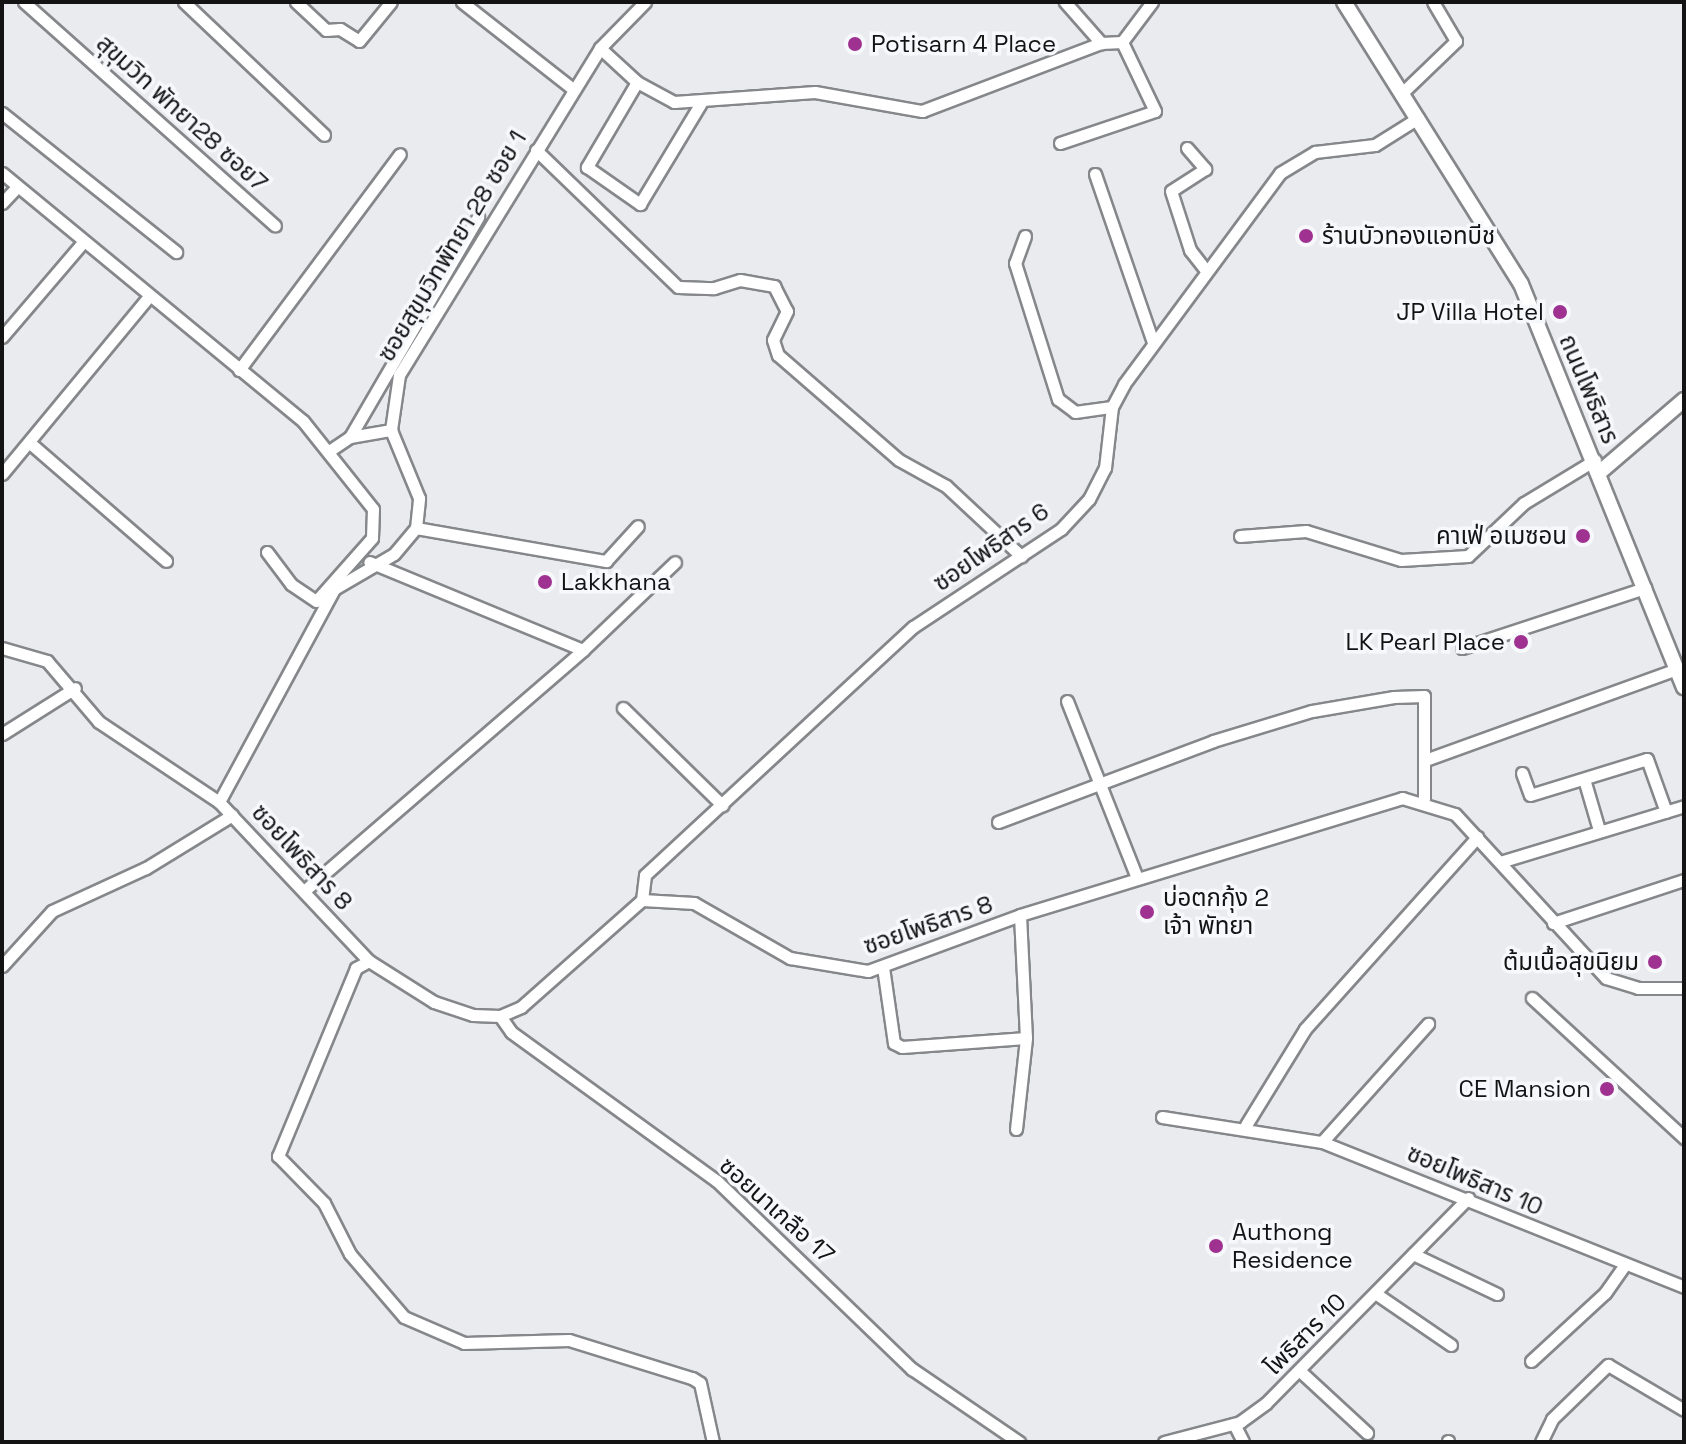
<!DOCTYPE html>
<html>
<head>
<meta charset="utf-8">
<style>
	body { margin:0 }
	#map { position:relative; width:1686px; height:1444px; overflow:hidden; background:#e9ebee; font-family:"Space Grotesk","Noto Sans Thai",sans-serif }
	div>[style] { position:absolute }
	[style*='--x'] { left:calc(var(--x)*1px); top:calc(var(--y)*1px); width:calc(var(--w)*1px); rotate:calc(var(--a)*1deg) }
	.roads { filter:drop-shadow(2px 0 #85878a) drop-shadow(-2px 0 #85878a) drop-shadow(0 2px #85878a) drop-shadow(0 -2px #85878a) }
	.minor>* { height:11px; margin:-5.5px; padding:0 5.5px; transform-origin:5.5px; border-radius:5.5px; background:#fff }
	.tertiary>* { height:14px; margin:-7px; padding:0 7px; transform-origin:7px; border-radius:7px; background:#fff }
	.dots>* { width:22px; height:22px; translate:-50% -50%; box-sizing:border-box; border:4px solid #f6f8fb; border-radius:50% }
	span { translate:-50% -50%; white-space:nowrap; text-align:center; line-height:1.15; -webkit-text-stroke:7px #f6f8fb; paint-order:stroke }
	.poi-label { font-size:24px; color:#131314 }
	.left { translate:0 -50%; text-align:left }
	.right { translate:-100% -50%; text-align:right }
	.street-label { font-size:24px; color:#131314 }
	.frame { position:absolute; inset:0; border:4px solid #131314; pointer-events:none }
</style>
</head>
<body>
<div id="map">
	<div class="roads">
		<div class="minor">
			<i style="--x:24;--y:2;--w:336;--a:41.7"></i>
			<i style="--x:184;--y:2;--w:193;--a:43.5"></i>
			<i style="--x:296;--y:2;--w:41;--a:43"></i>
			<i style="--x:326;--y:30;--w:14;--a:-4"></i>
			<i style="--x:340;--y:29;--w:22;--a:32"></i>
			<i style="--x:359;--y:41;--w:50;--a:-50.6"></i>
			<i style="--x:462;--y:2;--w:141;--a:38.1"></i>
			<i style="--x:1065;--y:2;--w:55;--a:48.7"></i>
			<i style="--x:600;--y:48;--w:50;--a:42.6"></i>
			<i style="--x:637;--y:82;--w:42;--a:28.4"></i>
			<i style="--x:674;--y:102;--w:141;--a:-4.1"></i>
			<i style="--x:815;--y:92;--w:109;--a:10.1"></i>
			<i style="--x:922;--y:111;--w:191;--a:-20.8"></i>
			<i style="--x:1101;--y:43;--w:21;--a:-3"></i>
			<i style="--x:1122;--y:42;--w:50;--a:-53.1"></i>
			<i style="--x:637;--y:82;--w:99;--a:120.5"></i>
			<i style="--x:587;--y:167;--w:65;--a:34.9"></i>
			<i style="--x:640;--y:204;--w:118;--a:-58.9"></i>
			<i style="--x:1402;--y:93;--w:75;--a:-43.9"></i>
			<i style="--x:1456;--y:41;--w:45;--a:-120.5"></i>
			<i style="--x:2;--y:113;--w:223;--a:38.6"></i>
			<i style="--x:1060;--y:143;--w:100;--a:-18.6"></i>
			<i style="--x:1155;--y:111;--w:76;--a:-115.6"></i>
			<i style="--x:1187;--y:148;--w:28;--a:49"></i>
			<i style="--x:1205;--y:169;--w:40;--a:147.1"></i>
			<i style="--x:1171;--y:191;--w:62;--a:72.1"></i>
			<i style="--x:1190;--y:250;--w:23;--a:52"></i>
			<i style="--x:536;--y:150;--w:197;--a:44"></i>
			<i style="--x:678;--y:287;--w:36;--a:2"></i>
			<i style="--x:714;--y:288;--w:27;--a:-17"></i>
			<i style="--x:740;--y:280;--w:35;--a:10"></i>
			<i style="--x:774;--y:286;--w:28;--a:63"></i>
			<i style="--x:787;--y:311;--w:32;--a:116"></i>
			<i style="--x:773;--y:340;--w:16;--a:72"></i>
			<i style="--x:778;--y:355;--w:160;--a:41"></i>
			<i style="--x:899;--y:460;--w:54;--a:29"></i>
			<i style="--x:946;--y:486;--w:103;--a:43"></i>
			<i style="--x:2;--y:173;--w:390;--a:39.5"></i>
			<i style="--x:303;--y:421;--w:112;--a:51.5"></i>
			<i style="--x:373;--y:509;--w:29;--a:92"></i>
			<i style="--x:372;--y:538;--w:84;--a:131.6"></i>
			<i style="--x:316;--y:601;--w:30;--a:-146"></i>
			<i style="--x:291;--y:584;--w:40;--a:-127"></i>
			<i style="--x:1095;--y:174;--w:178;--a:71"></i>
			<i style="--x:2;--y:203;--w:22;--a:-47"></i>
			<i style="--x:1025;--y:236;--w:29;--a:110"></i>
			<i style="--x:1015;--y:263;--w:143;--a:72.5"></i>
			<i style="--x:1058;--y:399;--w:21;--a:37"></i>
			<i style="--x:1075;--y:412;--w:37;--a:-8"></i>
			<i style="--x:2;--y:337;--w:125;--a:-49.5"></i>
			<i style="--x:239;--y:370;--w:269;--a:-53.3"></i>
			<i style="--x:350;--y:437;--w:255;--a:-59.8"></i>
			<i style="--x:30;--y:443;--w:180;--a:40.9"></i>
			<i style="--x:332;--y:449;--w:22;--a:-34"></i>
			<i style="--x:350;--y:437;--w:42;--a:-9.7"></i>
			<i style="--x:2;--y:474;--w:231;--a:-50.4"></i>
			<i style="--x:416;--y:528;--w:193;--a:9.9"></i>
			<i style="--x:606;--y:561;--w:47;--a:-47.6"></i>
			<i style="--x:1240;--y:536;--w:66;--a:-4.3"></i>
			<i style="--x:1306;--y:531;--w:99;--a:17"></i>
			<i style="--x:1401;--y:560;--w:67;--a:-3.4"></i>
			<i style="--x:1468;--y:556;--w:77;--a:-43.4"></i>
			<i style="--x:1524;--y:503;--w:83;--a:-31.2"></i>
			<i style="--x:2;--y:648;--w:47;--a:16.1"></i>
			<i style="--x:47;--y:661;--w:80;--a:49.6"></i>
			<i style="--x:99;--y:722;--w:144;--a:33.7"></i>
			<i style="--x:219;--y:802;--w:219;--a:46.7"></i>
			<i style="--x:369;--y:961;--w:77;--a:32.2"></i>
			<i style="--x:434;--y:1002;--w:41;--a:18.4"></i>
			<i style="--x:473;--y:1015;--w:27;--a:2"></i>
			<i style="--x:500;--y:1016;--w:23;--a:-23"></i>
			<i style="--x:521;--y:1007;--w:162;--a:-41.5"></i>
			<i style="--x:642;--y:900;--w:52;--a:3.3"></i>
			<i style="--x:694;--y:903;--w:111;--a:29.8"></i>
			<i style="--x:790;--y:958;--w:79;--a:9.5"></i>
			<i style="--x:868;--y:971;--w:162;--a:-20.2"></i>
			<i style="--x:1020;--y:915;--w:400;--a:-17"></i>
			<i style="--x:1402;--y:798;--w:55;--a:16.8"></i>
			<i style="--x:1455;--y:814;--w:223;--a:47.4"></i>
			<i style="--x:1606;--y:978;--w:34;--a:17"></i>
			<i style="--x:1638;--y:988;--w:46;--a:0"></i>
			<i style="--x:1462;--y:648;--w:193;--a:-18.2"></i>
			<i style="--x:583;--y:650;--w:127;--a:-43.7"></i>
			<i style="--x:1067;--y:701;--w:190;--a:68.4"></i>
			<i style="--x:623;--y:708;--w:139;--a:44.4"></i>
			<i style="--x:2;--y:734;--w:86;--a:-32.2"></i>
			<i style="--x:1428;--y:759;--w:265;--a:-19.9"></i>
			<i style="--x:1522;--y:773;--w:23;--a:70"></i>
			<i style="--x:1530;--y:795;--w:122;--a:-17.1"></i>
			<i style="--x:1647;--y:759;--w:56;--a:70.3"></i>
			<i style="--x:1584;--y:779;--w:53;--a:73.6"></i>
			<i style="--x:219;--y:802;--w:242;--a:-61.6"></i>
			<i style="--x:334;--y:589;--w:69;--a:-30.3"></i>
			<i style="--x:394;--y:554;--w:34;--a:-50"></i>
			<i style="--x:416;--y:528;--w:30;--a:-84"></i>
			<i style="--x:419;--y:498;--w:74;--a:-112.4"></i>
			<i style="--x:391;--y:430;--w:56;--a:-81.7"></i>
			<i style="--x:399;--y:375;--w:384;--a:-58.4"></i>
			<i style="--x:600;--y:48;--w:64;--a:-45.6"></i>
			<i style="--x:998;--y:822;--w:230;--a:-20.6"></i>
			<i style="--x:1213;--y:741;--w:103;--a:-16.9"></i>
			<i style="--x:1312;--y:711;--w:83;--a:-9.7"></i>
			<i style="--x:1394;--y:697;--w:30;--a:-2"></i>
			<i style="--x:1424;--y:696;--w:103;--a:90"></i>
			<i style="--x:1500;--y:862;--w:192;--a:-16.9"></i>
			<i style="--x:304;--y:891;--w:369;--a:-40.8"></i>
			<i style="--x:583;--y:650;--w:231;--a:-157.6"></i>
			<i style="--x:642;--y:900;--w:25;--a:-83"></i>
			<i style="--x:645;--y:875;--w:365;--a:-42.8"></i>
			<i style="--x:913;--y:627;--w:178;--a:-33.5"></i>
			<i style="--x:1061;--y:529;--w:41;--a:-47"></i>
			<i style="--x:1089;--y:499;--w:35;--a:-63"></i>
			<i style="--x:1105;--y:468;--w:61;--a:-83.5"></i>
			<i style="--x:1112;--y:407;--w:26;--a:-62"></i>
			<i style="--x:1124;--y:384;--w:262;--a:-53.5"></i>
			<i style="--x:1280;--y:173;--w:41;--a:-31"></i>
			<i style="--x:1315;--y:152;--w:60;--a:-6.7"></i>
			<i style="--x:1375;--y:145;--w:51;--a:-32.1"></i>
			<i style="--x:1553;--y:923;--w:138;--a:-18.2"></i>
			<i style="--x:369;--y:961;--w:15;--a:152"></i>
			<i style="--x:356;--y:968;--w:204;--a:112.5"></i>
			<i style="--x:278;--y:1156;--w:66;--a:45.6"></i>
			<i style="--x:324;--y:1203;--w:57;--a:63"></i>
			<i style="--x:350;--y:1254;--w:83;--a:49.4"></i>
			<i style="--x:404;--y:1317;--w:65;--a:23.4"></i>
			<i style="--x:464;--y:1343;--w:105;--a:-1.6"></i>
			<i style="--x:569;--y:1340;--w:129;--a:17.2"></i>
			<i style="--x:692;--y:1378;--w:9;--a:32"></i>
			<i style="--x:700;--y:1383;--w:60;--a:77.6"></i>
			<i style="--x:2;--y:966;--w:74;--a:-47.7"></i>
			<i style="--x:52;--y:911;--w:103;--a:-24.6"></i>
			<i style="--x:146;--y:868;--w:101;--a:-31.6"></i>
			<i style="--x:883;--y:967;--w:77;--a:81.8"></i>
			<i style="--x:894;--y:1043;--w:9;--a:27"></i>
			<i style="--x:902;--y:1047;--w:124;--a:-4.2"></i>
			<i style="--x:1532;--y:998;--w:207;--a:42.6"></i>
			<i style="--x:500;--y:1016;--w:19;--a:55"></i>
			<i style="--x:511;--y:1032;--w:254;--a:35.9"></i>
			<i style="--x:717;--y:1181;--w:271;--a:44"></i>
			<i style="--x:912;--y:1369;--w:130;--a:34.3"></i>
			<i style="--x:1162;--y:1117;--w:162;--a:8.9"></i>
			<i style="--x:1322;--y:1142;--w:390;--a:21.8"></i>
			<i style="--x:1246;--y:1125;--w:113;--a:-58.4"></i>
			<i style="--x:1305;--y:1029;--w:258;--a:-48.1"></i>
			<i style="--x:1016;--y:1129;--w:92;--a:-83.7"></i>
			<i style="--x:1026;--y:1038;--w:123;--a:-92.8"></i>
			<i style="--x:1322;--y:1142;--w:159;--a:-48.1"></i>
			<i style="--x:1413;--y:1254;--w:93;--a:25.5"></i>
			<i style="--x:1375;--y:1293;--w:92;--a:34.4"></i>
			<i style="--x:1531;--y:1361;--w:100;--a:-42.6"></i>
			<i style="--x:1605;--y:1293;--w:35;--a:-55"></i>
			<i style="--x:1301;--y:1372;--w:90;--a:42.7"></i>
			<i style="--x:1234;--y:1424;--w:20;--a:63"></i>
			<i style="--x:1164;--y:1442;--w:79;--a:-14.7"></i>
			<i style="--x:1240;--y:1422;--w:32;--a:-36"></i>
			<i style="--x:1266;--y:1403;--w:288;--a:-45.4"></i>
			<i style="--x:1448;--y:1442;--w:1;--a:-90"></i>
			<i style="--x:1541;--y:1442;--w:25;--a:-64"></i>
			<i style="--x:1552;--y:1419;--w:78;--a:-44"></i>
			<i style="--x:1608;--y:1365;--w:88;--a:30.6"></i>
		</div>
		<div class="tertiary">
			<i style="--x:1344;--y:2;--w:333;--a:57.9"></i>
			<i style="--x:1521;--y:284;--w:435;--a:68"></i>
			<i style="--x:1600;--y:472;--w:111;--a:-40.6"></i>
		</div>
	</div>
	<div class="dots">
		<i style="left:855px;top:44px;background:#9f3190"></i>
		<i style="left:1306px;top:236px;background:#9f3190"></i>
		<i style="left:1560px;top:312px;background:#9f3190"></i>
		<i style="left:1583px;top:536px;background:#9f3190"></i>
		<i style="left:545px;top:582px;background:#9f3190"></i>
		<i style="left:1521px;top:642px;background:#9f3190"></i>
		<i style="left:1147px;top:912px;background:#9f3190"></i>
		<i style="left:1655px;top:962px;background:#9f3190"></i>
		<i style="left:1607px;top:1089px;background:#9f3190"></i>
		<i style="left:1216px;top:1246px;background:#9f3190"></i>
	</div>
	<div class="poi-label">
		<span class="left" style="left:871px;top:44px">Potisarn 4 Place</span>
		<span class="left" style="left:1322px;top:236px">ร้านบัวทองแอทบีช</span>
		<span class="right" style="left:1544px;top:312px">JP Villa Hotel</span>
		<span class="right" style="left:1567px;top:536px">คาเฟ่ อเมซอน</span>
		<span class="left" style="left:561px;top:582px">Lakkhana</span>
		<span class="right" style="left:1505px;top:642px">LK Pearl Place</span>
		<span class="left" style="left:1163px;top:912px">บ่อตกกุ้ง 2<br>เจ้า พัทยา</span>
		<span class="right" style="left:1639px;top:962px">ต้มเนื้อสุขนิยม</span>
		<span class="right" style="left:1591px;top:1089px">CE Mansion</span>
		<span class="left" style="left:1232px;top:1246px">Authong<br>Residence</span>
	</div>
	<div class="street-label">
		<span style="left:182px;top:113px;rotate:42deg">สุขุมวิท พัทยา28 ซอย7</span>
		<span style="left:452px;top:246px;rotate:-59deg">ซอยสุขุมวิทพัทยา 28 ซอย 1</span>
		<span style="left:1589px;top:389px;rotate:67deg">ถนนโพธิสาร</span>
		<span style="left:991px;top:547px;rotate:-35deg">ซอยโพธิสาร 6</span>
		<span style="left:302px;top:857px;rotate:47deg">ซอยโพธิสาร 8</span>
		<span style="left:928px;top:925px;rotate:-19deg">ซอยโพธิสาร 8</span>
		<span style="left:1475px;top:1180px;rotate:23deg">ซอยโพธิสาร 10</span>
		<span style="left:777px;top:1210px;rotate:42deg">ซอยนาเกลือ 17</span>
		<span style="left:1305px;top:1334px;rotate:-45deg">โพธิสาร 10</span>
	</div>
	<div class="frame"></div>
</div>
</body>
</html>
